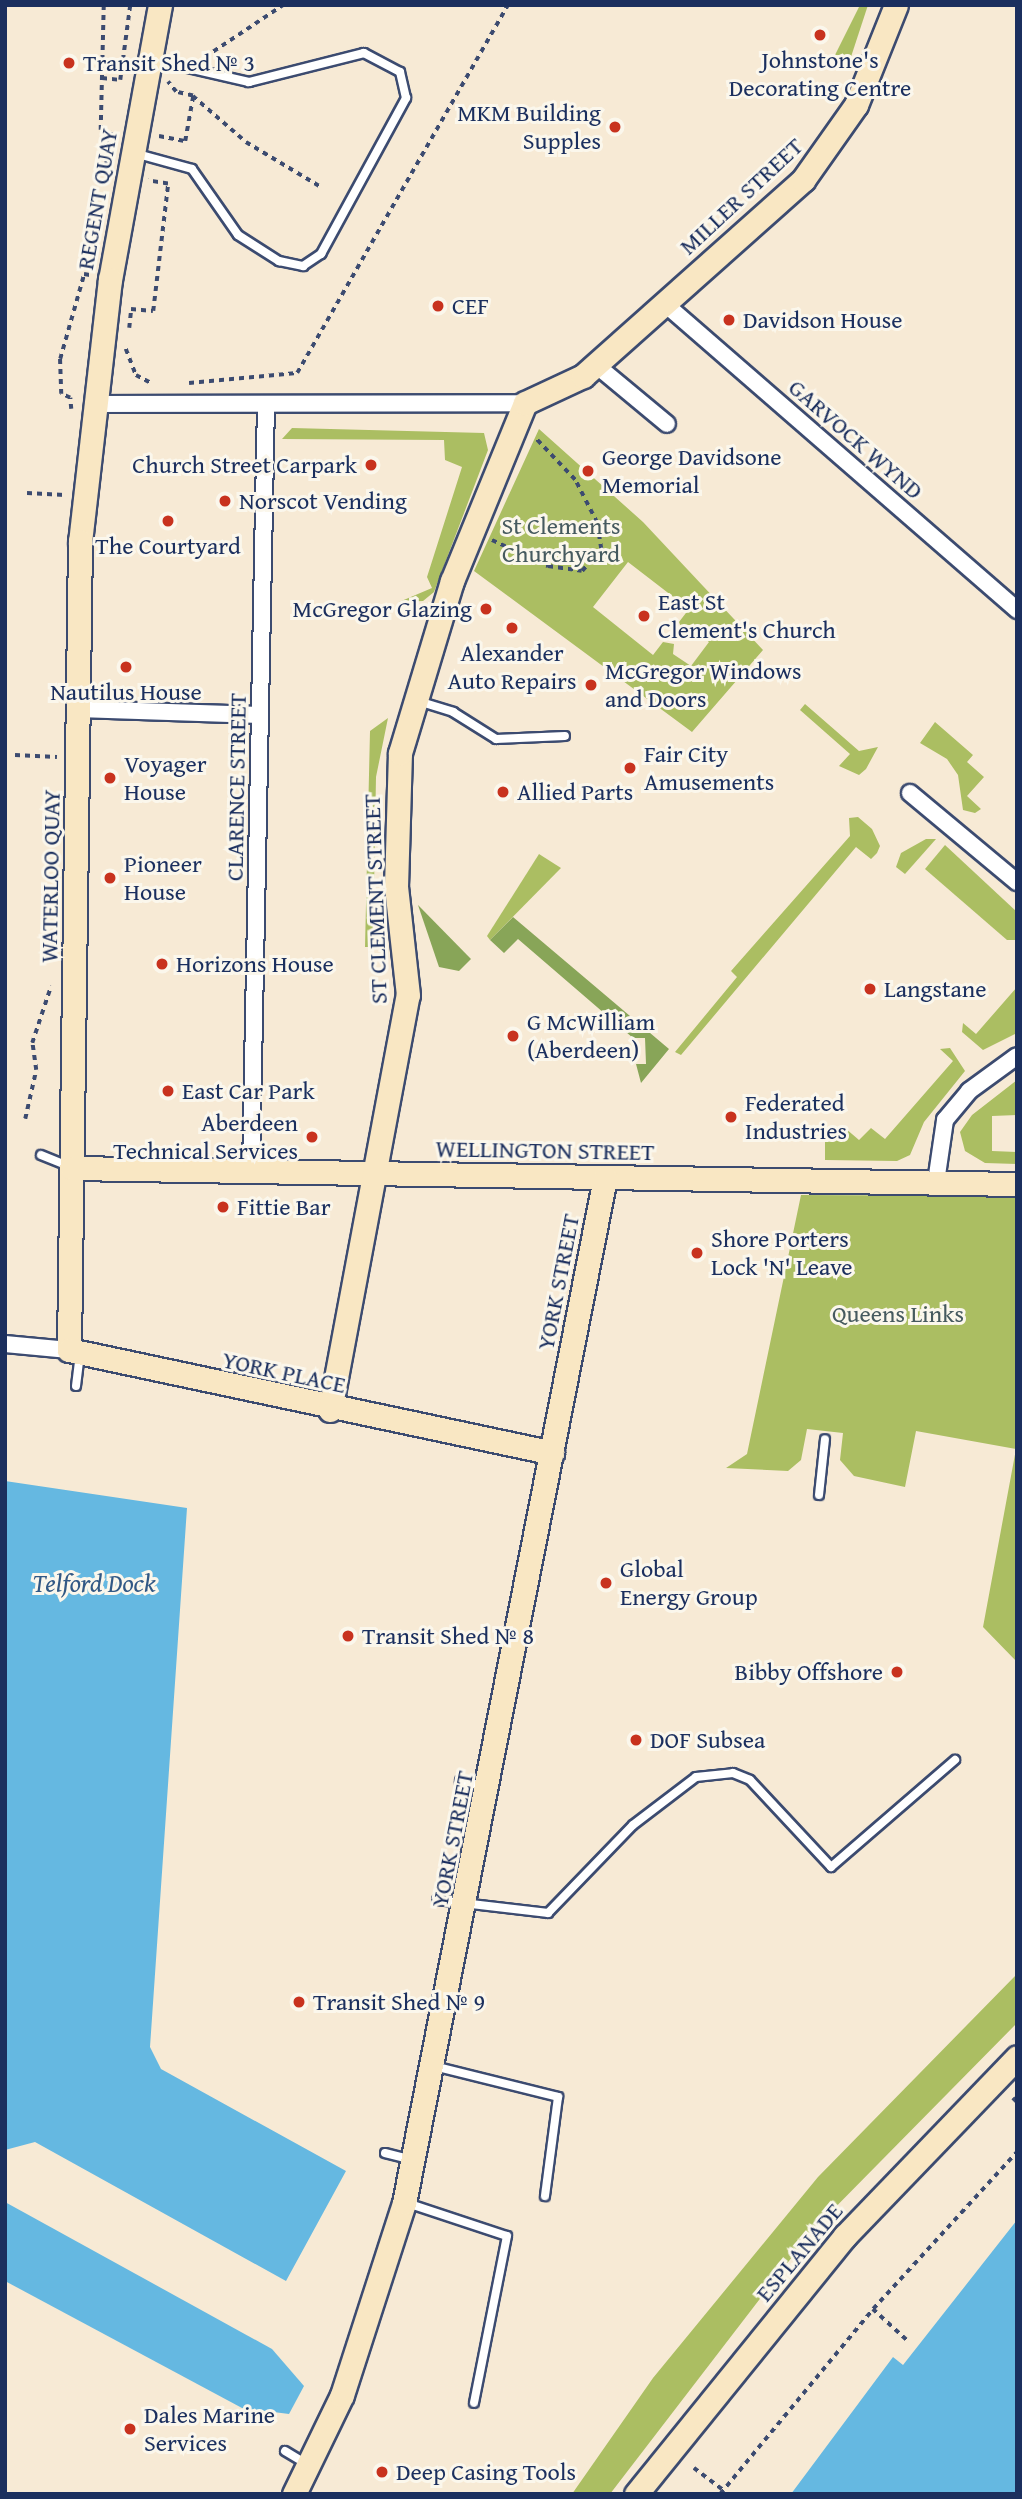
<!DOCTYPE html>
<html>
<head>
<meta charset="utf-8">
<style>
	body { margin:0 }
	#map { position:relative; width:1022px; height:2499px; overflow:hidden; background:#f7ead5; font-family:"Gentium Book Plus",serif }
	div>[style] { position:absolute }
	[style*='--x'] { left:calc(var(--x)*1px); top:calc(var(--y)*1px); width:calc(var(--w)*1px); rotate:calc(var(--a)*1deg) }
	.green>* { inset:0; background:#abbe62 }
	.forest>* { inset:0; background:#88a558 }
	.water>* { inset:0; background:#65b8e1 }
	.path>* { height:3.5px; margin-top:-1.75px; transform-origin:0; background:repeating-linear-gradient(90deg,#3c4b70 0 5px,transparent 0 10px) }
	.roads { filter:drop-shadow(2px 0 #3c4b70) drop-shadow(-2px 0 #3c4b70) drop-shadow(0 2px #3c4b70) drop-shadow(0 -2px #3c4b70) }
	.lane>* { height:8px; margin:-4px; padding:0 4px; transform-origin:4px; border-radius:4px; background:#fff }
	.street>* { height:16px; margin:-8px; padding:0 8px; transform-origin:8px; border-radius:8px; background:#fff }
	.secondary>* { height:23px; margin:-11.5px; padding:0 11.5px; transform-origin:11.5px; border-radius:11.5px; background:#f9e7c3 }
	.dots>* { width:19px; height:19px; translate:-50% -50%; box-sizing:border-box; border:4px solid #fbf7ec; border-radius:50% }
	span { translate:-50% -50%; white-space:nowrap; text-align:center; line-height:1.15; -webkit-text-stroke:6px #fbf7ec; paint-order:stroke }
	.poi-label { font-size:24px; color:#1b2f5e }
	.left { translate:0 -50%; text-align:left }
	.right { translate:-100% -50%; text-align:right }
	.street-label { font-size:24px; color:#1b2f5e }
	.park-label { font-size:24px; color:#465a5f }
	.water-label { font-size:26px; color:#315885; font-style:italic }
	.frame { position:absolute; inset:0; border:7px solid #1b2f5e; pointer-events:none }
</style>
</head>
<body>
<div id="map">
	<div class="green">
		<i style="clip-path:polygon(860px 5px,868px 5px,848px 66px,835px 55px)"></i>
		<i style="clip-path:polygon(292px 428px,484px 433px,488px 450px,434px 592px,423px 601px,399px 602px,432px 588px,427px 577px,462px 467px,445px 460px,444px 440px,282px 439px)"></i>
		<i style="clip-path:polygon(evenodd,539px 429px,643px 522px,763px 650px,692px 732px,474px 571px,539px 429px,628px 562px,689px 609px,679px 622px,683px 632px,692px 629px,709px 642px,691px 666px,673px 654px,674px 644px,663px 642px,653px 655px,593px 607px,628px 562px)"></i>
		<i style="clip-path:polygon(805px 704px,859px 751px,878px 747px,866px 769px,859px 775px,839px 766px,850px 754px,800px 710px)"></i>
		<i style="clip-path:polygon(388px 718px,376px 777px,373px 947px,365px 947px,370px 731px)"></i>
		<i style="clip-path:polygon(935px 722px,973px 755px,967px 762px,984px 777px,967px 796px,981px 809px,975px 813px,963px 810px,958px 775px,947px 759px,920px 743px)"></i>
		<i style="clip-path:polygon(858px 817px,872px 829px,880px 846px,877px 853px,871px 859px,856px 847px,681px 1055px,675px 1052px,737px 977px,731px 971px,850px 836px,849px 818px)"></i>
		<i style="clip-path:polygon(926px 839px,936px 839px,905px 874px,896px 867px,901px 853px)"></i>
		<i style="clip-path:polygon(945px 845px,1017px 912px,1017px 940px,1007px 940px,925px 869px)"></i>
		<i style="clip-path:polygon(539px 854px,561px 868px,490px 940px,487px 936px)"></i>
		<i style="clip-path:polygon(1017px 987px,1017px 1033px,983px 1050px,962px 1032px,963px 1023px,976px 1034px)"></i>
		<i style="clip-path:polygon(950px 1048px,965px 1071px,924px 1122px,910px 1155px,897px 1161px,825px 1160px,825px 1141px,845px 1128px,859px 1140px,871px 1128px,885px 1139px,953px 1061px,940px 1049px)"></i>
		<i style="clip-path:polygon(1017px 1080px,1017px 1115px,992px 1116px,992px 1151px,1017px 1152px,1017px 1164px,985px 1163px,965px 1151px,960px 1132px,972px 1115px)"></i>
		<i style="clip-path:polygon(801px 1195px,1017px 1196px,1017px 1662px,983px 1627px,1016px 1449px,916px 1431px,905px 1487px,854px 1476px,840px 1460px,843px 1433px,807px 1429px,801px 1460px,788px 1471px,726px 1468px,747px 1454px)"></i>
		<i style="clip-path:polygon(1017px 1974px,1017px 2023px,812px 2231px,610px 2494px,572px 2494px,653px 2378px,818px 2177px)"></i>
	</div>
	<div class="forest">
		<i style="clip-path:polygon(418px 905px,471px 959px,459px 971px,439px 967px)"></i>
		<i style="clip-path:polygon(513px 917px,669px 1049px,641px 1083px,636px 1064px,646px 1064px,645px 1038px,633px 1038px,518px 939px,504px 953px,490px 940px)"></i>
	</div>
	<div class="water">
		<i style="clip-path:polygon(5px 1481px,187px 1508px,150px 2047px,161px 2069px,346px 2171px,286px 2281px,35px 2142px,5px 2150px)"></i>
		<i style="clip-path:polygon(5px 2202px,272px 2349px,304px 2386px,289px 2414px,242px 2408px,5px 2281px)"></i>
		<i style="clip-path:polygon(1017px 2220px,1017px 2494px,791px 2494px,893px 2357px,903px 2365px)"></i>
	</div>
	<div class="path">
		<i style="--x:104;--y:5;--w:125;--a:91.4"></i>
		<i style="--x:101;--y:130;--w:10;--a:11"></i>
		<i style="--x:111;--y:132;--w:35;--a:98"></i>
		<i style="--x:205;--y:57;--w:94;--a:-33.7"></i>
		<i style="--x:102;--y:78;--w:18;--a:6"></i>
		<i style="--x:120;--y:80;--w:76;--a:-82.4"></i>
		<i style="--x:193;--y:96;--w:70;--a:41"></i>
		<i style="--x:246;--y:142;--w:87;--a:31"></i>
		<i style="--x:159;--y:136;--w:26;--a:11"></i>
		<i style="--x:185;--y:141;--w:46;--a:-79.9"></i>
		<i style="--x:193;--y:96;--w:17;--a:-167"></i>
		<i style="--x:176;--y:92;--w:13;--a:-129"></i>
		<i style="--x:129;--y:328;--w:19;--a:-84"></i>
		<i style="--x:131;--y:309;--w:22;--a:5"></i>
		<i style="--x:153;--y:311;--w:128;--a:-83.3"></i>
		<i style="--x:168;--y:184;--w:20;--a:-171"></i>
		<i style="--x:126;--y:349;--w:28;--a:69"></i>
		<i style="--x:136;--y:375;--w:19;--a:28"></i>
		<i style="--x:189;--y:383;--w:108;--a:-5.3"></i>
		<i style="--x:297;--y:373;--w:424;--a:-60.2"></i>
		<i style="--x:71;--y:409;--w:11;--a:-95"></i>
		<i style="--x:70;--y:398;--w:10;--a:-156"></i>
		<i style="--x:61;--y:394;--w:35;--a:-92"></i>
		<i style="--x:60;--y:359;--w:88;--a:-74.2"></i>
		<i style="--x:84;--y:274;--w:6;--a:9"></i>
		<i style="--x:27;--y:493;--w:38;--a:3"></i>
		<i style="--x:492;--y:540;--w:62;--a:24.9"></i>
		<i style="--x:548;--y:566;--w:34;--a:8"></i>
		<i style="--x:582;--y:571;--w:29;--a:-49"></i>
		<i style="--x:601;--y:549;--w:26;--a:-99"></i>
		<i style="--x:597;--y:523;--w:48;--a:-117.1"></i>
		<i style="--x:575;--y:480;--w:59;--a:-133.6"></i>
		<i style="--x:15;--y:755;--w:42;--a:2.7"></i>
		<i style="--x:25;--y:1119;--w:50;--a:-77.3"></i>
		<i style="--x:36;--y:1070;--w:27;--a:-98"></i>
		<i style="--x:32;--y:1043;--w:60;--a:-71.6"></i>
		<i style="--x:1013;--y:2098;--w:6;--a:45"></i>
		<i style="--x:873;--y:2309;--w:49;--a:42.5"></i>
		<i style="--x:694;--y:2468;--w:36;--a:37"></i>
		<i style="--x:720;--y:2494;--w:240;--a:-50.4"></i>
		<i style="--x:873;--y:2309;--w:213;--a:-47.5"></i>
	</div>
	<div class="roads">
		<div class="lane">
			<i style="--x:134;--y:153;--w:60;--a:15.4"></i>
			<i style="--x:192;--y:169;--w:80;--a:55.1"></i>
			<i style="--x:238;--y:235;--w:49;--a:32.4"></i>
			<i style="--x:279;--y:261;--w:25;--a:12"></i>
			<i style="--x:303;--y:266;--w:22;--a:-34"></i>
			<i style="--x:321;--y:254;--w:178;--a:-61.4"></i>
			<i style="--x:406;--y:98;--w:27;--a:-103"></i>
			<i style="--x:400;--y:72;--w:41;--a:-152.2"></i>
			<i style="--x:364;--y:53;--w:119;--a:165.8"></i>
			<i style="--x:249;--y:82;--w:98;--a:-167.1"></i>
			<i style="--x:418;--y:701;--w:37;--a:17"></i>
			<i style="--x:453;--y:712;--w:51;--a:32.1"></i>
			<i style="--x:496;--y:739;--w:69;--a:-2.5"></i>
			<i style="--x:41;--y:1155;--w:31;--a:22"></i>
			<i style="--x:76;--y:1386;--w:31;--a:-83"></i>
			<i style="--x:819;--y:1495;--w:56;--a:-83.9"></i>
			<i style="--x:460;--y:1781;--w:25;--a:12"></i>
			<i style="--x:437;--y:1900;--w:112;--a:6.7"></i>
			<i style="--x:548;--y:1913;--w:122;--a:-46"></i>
			<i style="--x:633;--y:1825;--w:79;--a:-37.3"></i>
			<i style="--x:696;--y:1777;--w:37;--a:-6"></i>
			<i style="--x:733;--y:1773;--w:18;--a:22"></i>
			<i style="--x:750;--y:1780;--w:119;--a:47"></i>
			<i style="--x:831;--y:1867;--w:164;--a:-40.8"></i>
			<i style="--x:434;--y:2066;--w:128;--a:14"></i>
			<i style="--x:558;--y:2097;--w:100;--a:97.5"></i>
			<i style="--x:385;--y:2153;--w:25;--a:14"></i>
			<i style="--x:407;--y:2203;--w:105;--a:18.3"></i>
			<i style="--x:507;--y:2236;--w:170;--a:101.2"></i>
			<i style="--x:285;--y:2451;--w:26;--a:31"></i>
		</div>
		<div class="street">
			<i style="--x:664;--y:303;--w:468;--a:41"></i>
			<i style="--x:596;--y:365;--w:92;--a:39.7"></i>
			<i style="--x:95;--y:404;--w:430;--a:-0.1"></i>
			<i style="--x:78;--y:709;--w:182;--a:1.9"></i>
			<i style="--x:910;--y:793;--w:139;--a:39.8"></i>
			<i style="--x:251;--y:1170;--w:765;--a:-88.88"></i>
			<i style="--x:936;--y:1182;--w:63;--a:-81.7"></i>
			<i style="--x:945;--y:1120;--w:38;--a:-50"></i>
			<i style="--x:969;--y:1091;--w:59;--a:-36.1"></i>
			<i style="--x:5;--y:1344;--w:64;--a:5.4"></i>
		</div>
		<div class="secondary">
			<i style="--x:160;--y:5;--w:279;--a:100.3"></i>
			<i style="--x:110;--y:279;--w:264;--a:96.5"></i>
			<i style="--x:80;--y:541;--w:809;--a:90.78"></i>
			<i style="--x:69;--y:1350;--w:494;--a:12"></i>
			<i style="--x:72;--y:1168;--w:945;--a:0.97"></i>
			<i style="--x:330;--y:1410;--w:422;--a:-79.4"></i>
			<i style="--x:408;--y:995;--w:109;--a:-96.3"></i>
			<i style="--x:396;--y:887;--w:134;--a:-88.3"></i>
			<i style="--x:400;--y:753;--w:180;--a:-73.2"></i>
			<i style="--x:452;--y:581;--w:192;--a:-67.7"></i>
			<i style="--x:525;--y:403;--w:64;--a:-25"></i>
			<i style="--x:583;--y:376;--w:295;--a:-41.7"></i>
			<i style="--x:803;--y:180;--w:92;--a:-54.8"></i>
			<i style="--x:856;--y:105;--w:108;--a:-68.2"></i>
			<i style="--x:294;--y:2494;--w:110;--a:-64.1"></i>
			<i style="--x:342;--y:2395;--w:202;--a:-72.1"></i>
			<i style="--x:404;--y:2203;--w:1045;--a:-78.91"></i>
			<i style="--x:636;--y:2494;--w:332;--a:-51"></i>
			<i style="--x:845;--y:2236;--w:248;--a:-46.1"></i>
		</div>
	</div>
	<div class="dots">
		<i style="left:820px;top:35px;background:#c8321e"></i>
		<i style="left:69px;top:63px;background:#c8321e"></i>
		<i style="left:615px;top:127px;background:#c8321e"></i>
		<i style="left:438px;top:306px;background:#c8321e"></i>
		<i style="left:729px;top:320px;background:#c8321e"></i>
		<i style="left:371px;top:465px;background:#c8321e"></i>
		<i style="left:588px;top:471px;background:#c8321e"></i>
		<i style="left:225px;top:501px;background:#c8321e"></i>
		<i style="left:168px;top:521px;background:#c8321e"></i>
		<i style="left:486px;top:609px;background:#c8321e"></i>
		<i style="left:644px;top:616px;background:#c8321e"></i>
		<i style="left:512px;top:628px;background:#c8321e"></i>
		<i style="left:126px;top:667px;background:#c8321e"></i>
		<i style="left:591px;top:685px;background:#c8321e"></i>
		<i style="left:630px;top:768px;background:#c8321e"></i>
		<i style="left:110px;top:778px;background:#c8321e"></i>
		<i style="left:503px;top:792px;background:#c8321e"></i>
		<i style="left:110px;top:878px;background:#c8321e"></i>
		<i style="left:162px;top:964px;background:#c8321e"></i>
		<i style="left:870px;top:989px;background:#c8321e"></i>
		<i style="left:513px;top:1036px;background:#c8321e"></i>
		<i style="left:168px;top:1091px;background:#c8321e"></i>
		<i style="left:731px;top:1117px;background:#c8321e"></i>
		<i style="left:312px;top:1137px;background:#c8321e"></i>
		<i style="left:223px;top:1207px;background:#c8321e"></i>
		<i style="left:697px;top:1253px;background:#c8321e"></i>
		<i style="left:606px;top:1583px;background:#c8321e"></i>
		<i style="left:348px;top:1636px;background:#c8321e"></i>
		<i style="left:897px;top:1672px;background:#c8321e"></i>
		<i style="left:636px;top:1740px;background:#c8321e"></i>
		<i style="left:299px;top:2002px;background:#c8321e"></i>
		<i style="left:130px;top:2429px;background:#c8321e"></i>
		<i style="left:382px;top:2472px;background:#c8321e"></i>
	</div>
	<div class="poi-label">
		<span style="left:820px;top:74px">Johnstone's<br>Decorating Centre</span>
		<span class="left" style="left:83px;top:63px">Transit Shed № 3</span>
		<span class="right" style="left:601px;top:127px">MKM Building<br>Supples</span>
		<span class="left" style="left:452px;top:306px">CEF</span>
		<span class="left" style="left:743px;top:320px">Davidson House</span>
		<span class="left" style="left:602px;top:471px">George Davidsone<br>Memorial</span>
		<span class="right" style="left:357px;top:465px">Church Street Carpark</span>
		<span class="left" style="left:239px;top:501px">Norscot Vending</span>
		<span style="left:168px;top:546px">The Courtyard</span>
		<span class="left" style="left:658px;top:616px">East St<br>Clement's Church</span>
		<span class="right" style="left:472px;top:609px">McGregor Glazing</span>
		<span style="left:512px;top:667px">Alexander<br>Auto Repairs</span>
		<span class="left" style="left:605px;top:685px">McGregor Windows<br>and Doors</span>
		<span style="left:126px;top:692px">Nautilus House</span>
		<span class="left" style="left:644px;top:768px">Fair City<br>Amusements</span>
		<span class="left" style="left:124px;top:778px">Voyager<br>House</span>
		<span class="left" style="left:517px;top:792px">Allied Parts</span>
		<span class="left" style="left:124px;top:878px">Pioneer<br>House</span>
		<span class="left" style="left:176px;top:964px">Horizons House</span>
		<span class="left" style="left:884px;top:989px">Langstane</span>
		<span class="left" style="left:527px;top:1036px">G McWilliam<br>(Aberdeen)</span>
		<span class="left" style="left:182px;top:1091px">East Car Park</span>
		<span class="left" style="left:745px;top:1117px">Federated<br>Industries</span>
		<span class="right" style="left:298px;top:1137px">Aberdeen<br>Technical Services</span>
		<span class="left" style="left:237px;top:1207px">Fittie Bar</span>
		<span class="left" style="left:711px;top:1253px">Shore Porters<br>Lock 'N' Leave</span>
		<span class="left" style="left:620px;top:1583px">Global<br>Energy Group</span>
		<span class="left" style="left:362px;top:1636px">Transit Shed № 8</span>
		<span class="right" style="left:883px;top:1672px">Bibby Offshore</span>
		<span class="left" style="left:650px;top:1740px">DOF Subsea</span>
		<span class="left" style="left:313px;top:2002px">Transit Shed № 9</span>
		<span class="left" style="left:144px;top:2429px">Dales Marine<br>Services</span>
		<span class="left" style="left:396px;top:2472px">Deep Casing Tools</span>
	</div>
	<div class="street-label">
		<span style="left:741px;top:196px;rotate:-43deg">MILLER STREET</span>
		<span style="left:97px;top:199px;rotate:-80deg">REGENT QUAY</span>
		<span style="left:856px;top:439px;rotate:41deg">GARVOCK WYND</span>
		<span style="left:236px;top:787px;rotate:-89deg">CLARENCE STREET</span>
		<span style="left:50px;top:876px;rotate:-89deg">WATERLOO QUAY</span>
		<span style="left:375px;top:899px;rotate:-92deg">ST CLEMENT STREET</span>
		<span style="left:545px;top:1150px;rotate:1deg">WELLINGTON STREET</span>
		<span style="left:558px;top:1282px;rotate:-79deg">YORK STREET</span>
		<span style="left:284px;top:1372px;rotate:12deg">YORK PLACE</span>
		<span style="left:452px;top:1839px;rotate:-79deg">YORK STREET</span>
		<span style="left:799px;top:2252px;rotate:-50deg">ESPLANADE</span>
	</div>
	<div class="park-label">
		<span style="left:561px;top:540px">St Clements<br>Churchyard</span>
		<span style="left:898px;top:1314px">Queens Links</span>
	</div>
	<div class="water-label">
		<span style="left:94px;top:1583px">Telford Dock</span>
	</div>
	<div class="frame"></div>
</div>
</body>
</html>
